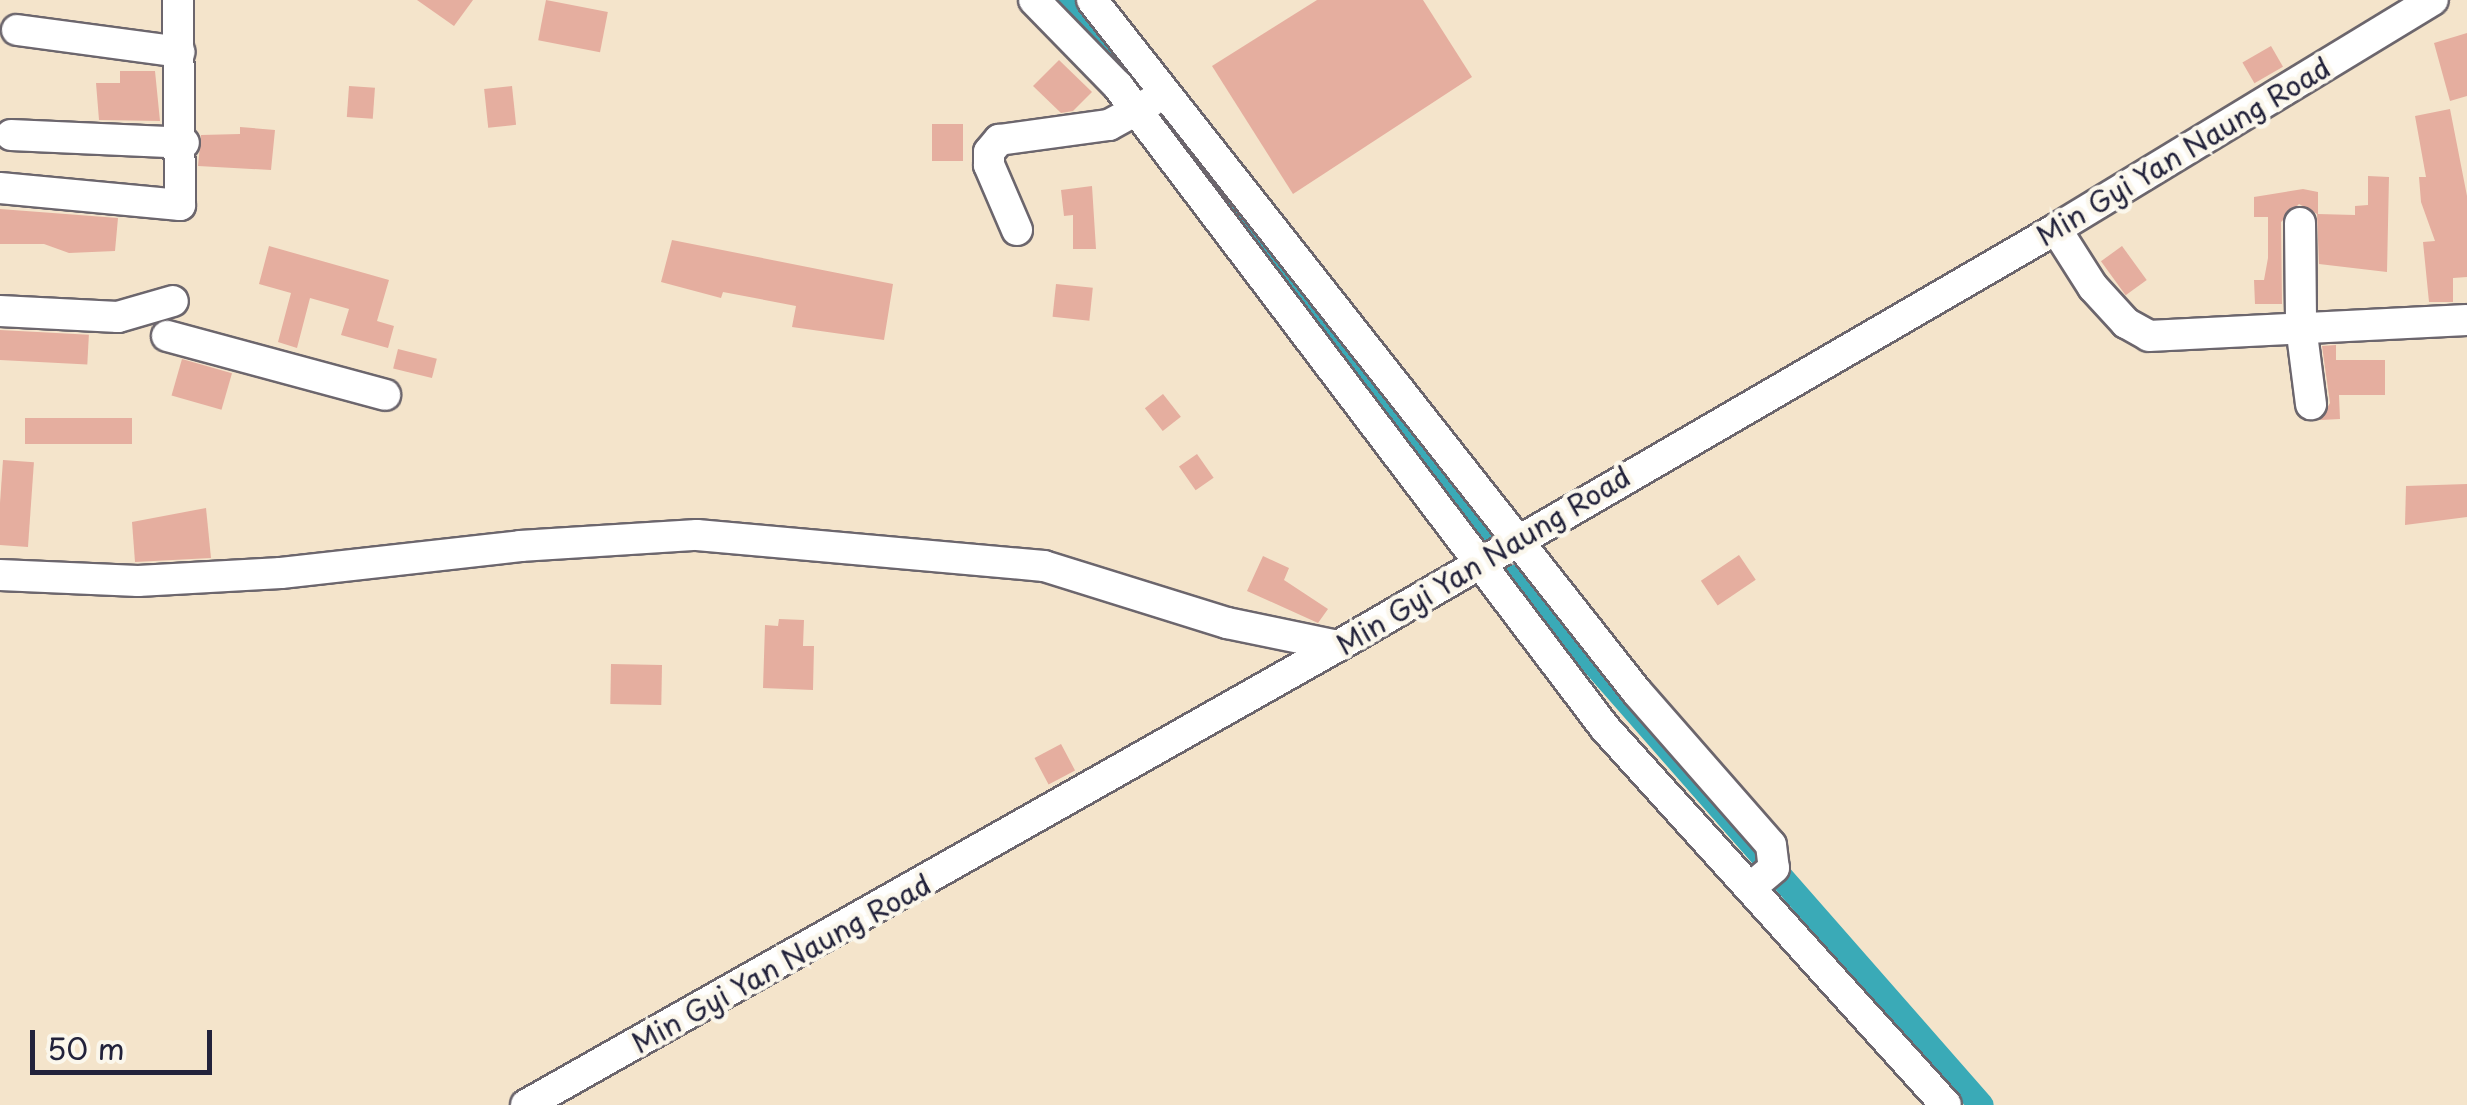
<!DOCTYPE html>
<html>
<head>
<meta charset="utf-8">
<style>
	body { margin:0 }
	#map { position:relative; width:2467px; height:1105px; overflow:hidden; background:#f4e4cb; font-family:"Playpen Sans",sans-serif }
	div>[style] { position:absolute }
	[style*='--x'] { left:calc(var(--x)*1px); top:calc(var(--y)*1px); width:calc(var(--w)*1px); rotate:calc(var(--a)*1deg) }
	.canal>* { height:25px; margin:-12.5px; padding:0 12.5px; transform-origin:12.5px; border-radius:12.5px; background:#3aaab7 }
	.building>* { inset:0; background:#e5ae9f; transform-origin:0 0 }
	.roads { filter:drop-shadow(2px 0 #6c666d) drop-shadow(-2px 0 #6c666d) drop-shadow(0 2px #6c666d) drop-shadow(0 -2px #6c666d) }
	.minor>* { height:30px; margin:-15px; padding:0 15px; transform-origin:15px; border-radius:15px; background:#fff }
	span { translate:-50% -50%; white-space:nowrap; text-align:center; line-height:1.15; -webkit-text-stroke:9px #fbf7ec; paint-order:stroke }
	.street-label { font-size:28px; color:#22223b }
	.scale { position:absolute; left:30px; top:1030px; width:182px; height:45px; box-sizing:border-box; border:5px solid #22223b; border-top:0; padding-left:12px; font-size:30px; line-height:35px; white-space:nowrap; color:#22223b; -webkit-text-stroke:8px #fbf7ec; paint-order:stroke }
</style>
</head>
<body>
<div id="map">
	<div class="canal">
		<i style="--x:1063;--y:0;--w:117;--a:47.1"></i>
		<i style="--x:1188;--y:146;--w:551;--a:52.53"></i>
		<i style="--x:1523;--y:583;--w:694;--a:48.74"></i>
	</div>
	<div class="building">
		<i style="clip-path:polygon(417px 0,473px 0,454px 26px)"></i>
		<i style="left:546px;top:0;width:63px;height:41px;rotate:11deg"></i>
		<i style="clip-path:polygon(1317px 0,1423px 0,1472px 77px,1293px 194px,1212px 66px)"></i>
		<i style="clip-path:polygon(2467px 33px,2467px 96px,2450px 101px,2434px 43px)"></i>
		<i style="left:2271px;top:46px;width:24px;height:33px;rotate:60deg"></i>
		<i style="clip-path:polygon(1059px 60px,1092px 92px,1073px 111px,1061px 113px,1033px 86px)"></i>
		<i style="clip-path:polygon(120px 71px,155px 71px,160px 121px,99px 120px,96px 83px,120px 83px)"></i>
		<i style="left:349px;top:86px;width:26px;height:31px;rotate:4deg"></i>
		<i style="left:512px;top:86px;width:39px;height:28px;rotate:84deg"></i>
		<i style="clip-path:polygon(2450px 109px,2467px 196px,2467px 277px,2453px 278px,2453px 302px,2429px 302px,2423px 242px,2435px 241px,2421px 202px,2419px 177px,2426px 177px,2415px 116px)"></i>
		<i style="left:932px;top:124px;width:31px;height:37px"></i>
		<i style="clip-path:polygon(240px 127px,275px 130px,271px 170px,198px 166px,201px 135px,240px 134px)"></i>
		<i style="clip-path:polygon(2368px 176px,2389px 177px,2387px 272px,2319px 264px,2317px 214px,2299px 204px,2281px 222px,2282px 304px,2255px 304px,2254px 280px,2264px 280px,2268px 258px,2268px 217px,2254px 217px,2254px 197px,2303px 189px,2318px 192px,2318px 214px,2355px 215px,2355px 206px,2368px 205px)"></i>
		<i style="clip-path:polygon(1092px 186px,1096px 249px,1073px 249px,1073px 215px,1064px 216px,1061px 190px)"></i>
		<i style="clip-path:polygon(0 209px,118px 218px,115px 251px,69px 253px,44px 244px,0 244px)"></i>
		<i style="clip-path:polygon(672px 240px,893px 284px,884px 340px,792px 327px,796px 306px,723px 292px,721px 298px,661px 282px)"></i>
		<i style="clip-path:polygon(269px 246px,389px 280px,377px 321px,394px 326px,388px 348px,341px 335px,349px 309px,310px 298px,297px 348px,278px 342px,291px 293px,259px 284px)"></i>
		<i style="left:2122px;top:246px;width:42px;height:26px;rotate:54deg"></i>
		<i style="left:1056px;top:284px;width:37px;height:33px;rotate:6deg"></i>
		<i style="left:0;top:330px;width:89px;height:30px;rotate:3deg"></i>
		<i style="clip-path:polygon(2336px 345px,2336px 360px,2385px 360px,2385px 395px,2339px 395px,2340px 419px,2320px 420px,2330px 403px,2322px 346px)"></i>
		<i style="left:398px;top:349px;width:40px;height:20px;rotate:14deg"></i>
		<i style="left:182px;top:359px;width:52px;height:38px;rotate:16deg"></i>
		<i style="left:1163px;top:394px;width:29px;height:23px;rotate:52deg"></i>
		<i style="left:25px;top:418px;width:107px;height:26px"></i>
		<i style="left:1197px;top:454px;width:29px;height:22px;rotate:55deg"></i>
		<i style="left:3px;top:460px;width:31px;height:85px;rotate:4deg"></i>
		<i style="clip-path:polygon(2467px 484px,2467px 517px,2405px 525px,2406px 486px)"></i>
		<i style="clip-path:polygon(206px 508px,211px 558px,135px 562px,132px 522px)"></i>
		<i style="left:1739px;top:555px;width:30px;height:46px;rotate:56deg"></i>
		<i style="clip-path:polygon(1263px 556px,1289px 568px,1284px 580px,1328px 609px,1318px 623px,1247px 591px)"></i>
		<i style="clip-path:polygon(779px 619px,804px 620px,803px 646px,814px 646px,813px 690px,763px 688px,765px 625px,778px 626px)"></i>
		<i style="left:611px;top:664px;width:51px;height:40px;rotate:1deg"></i>
		<i style="left:1061px;top:744px;width:30px;height:30px;rotate:62deg"></i>
	</div>
	<div class="roads">
		<div class="minor">
			<i style="--x:1034;--y:0;--w:120;--a:45.7"></i>
			<i style="--x:1118;--y:86;--w:806;--a:52.82"></i>
			<i style="--x:1605;--y:728;--w:508;--a:47.87"></i>
			<i style="--x:1092;--y:0;--w:881;--a:51.78"></i>
			<i style="--x:1637;--y:692;--w:203;--a:48.8"></i>
			<i style="--x:1771;--y:845;--w:23;--a:83"></i>
			<i style="--x:1774;--y:868;--w:26;--a:140"></i>
			<i style="--x:17;--y:30;--w:164;--a:7.7"></i>
			<i style="--x:11;--y:135;--w:173;--a:2.6"></i>
			<i style="--x:0;--y:188;--w:181;--a:5.4"></i>
			<i style="--x:180;--y:205;--w:205;--a:-90.6"></i>
			<i style="--x:2300;--y:223;--w:103;--a:89.4"></i>
			<i style="--x:2301;--y:326;--w:79;--a:82.7"></i>
			<i style="--x:2056;--y:229;--w:69;--a:57.5"></i>
			<i style="--x:2093;--y:287;--w:49;--a:47.5"></i>
			<i style="--x:2126;--y:323;--w:26;--a:29"></i>
			<i style="--x:2149;--y:336;--w:318;--a:-2.9"></i>
			<i style="--x:1017;--y:230;--w:71;--a:-113.3"></i>
			<i style="--x:989;--y:165;--w:13;--a:-90"></i>
			<i style="--x:989;--y:152;--w:16;--a:-50"></i>
			<i style="--x:999;--y:140;--w:111;--a:-7.8"></i>
			<i style="--x:1109;--y:125;--w:46;--a:-28.8"></i>
			<i style="--x:0;--y:311;--w:118;--a:2.9"></i>
			<i style="--x:118;--y:317;--w:57;--a:-16.2"></i>
			<i style="--x:167;--y:336;--w:226;--a:15.1"></i>
			<i style="--x:0;--y:575;--w:138;--a:2.5"></i>
			<i style="--x:138;--y:581;--w:143;--a:-3.2"></i>
			<i style="--x:281;--y:573;--w:241;--a:-6.4"></i>
			<i style="--x:520;--y:546;--w:177;--a:-3.6"></i>
			<i style="--x:697;--y:535;--w:348;--a:5.1"></i>
			<i style="--x:1044;--y:566;--w:192;--a:17.3"></i>
			<i style="--x:1227;--y:623;--w:113;--a:11.7"></i>
			<i style="--x:526;--y:1105;--w:933;--a:-29.48"></i>
			<i style="--x:1338;--y:646;--w:830;--a:-30.15"></i>
			<i style="--x:2056;--y:229;--w:441;--a:-31.3"></i>
		</div>
	</div>
	<div class="street-label">
		<span style="left:2183px;top:151px;rotate:-31deg">Min Gyi Yan Naung Road</span>
		<span style="left:1483px;top:560px;rotate:-31deg">Min Gyi Yan Naung Road</span>
		<span style="left:781px;top:963px;rotate:-29deg">Min Gyi Yan Naung Road</span>
	</div>
	<div class="scale">50 m</div>
</div>
</body>
</html>
